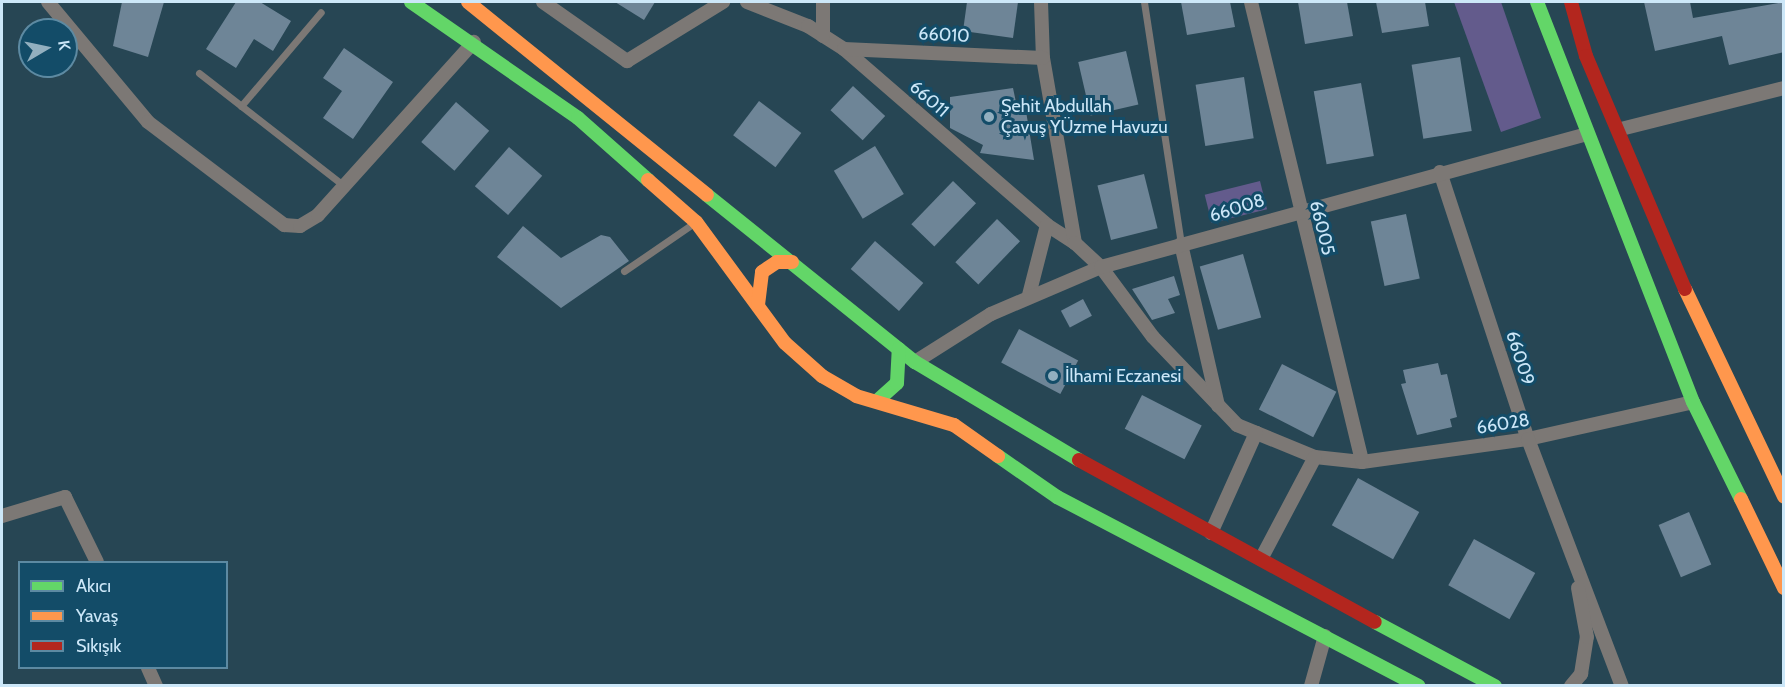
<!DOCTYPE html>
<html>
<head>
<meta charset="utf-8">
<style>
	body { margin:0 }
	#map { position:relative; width:1785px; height:687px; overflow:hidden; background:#274654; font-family:Cabin,sans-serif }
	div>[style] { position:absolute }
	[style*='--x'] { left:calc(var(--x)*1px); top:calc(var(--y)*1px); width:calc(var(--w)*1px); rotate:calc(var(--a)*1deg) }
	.green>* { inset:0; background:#635b8c; transform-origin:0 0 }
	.building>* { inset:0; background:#6e8597; transform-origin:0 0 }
	.lane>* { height:7px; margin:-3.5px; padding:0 3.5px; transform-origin:3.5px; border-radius:3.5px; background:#7c7875 }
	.street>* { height:14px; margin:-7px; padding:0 7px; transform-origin:7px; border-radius:7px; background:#7c7875 }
	.fast>* { height:14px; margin:-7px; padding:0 7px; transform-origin:7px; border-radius:7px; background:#63d668 }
	.slow>* { height:14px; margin:-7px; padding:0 7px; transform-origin:7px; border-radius:7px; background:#ff974d }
	.jam>* { height:14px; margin:-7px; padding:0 7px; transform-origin:7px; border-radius:7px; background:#b3261e }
	.dots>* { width:16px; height:16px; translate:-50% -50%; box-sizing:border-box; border:3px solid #134c68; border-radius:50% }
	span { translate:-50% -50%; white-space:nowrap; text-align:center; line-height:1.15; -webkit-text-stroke:6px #134c68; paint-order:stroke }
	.street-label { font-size:18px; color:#cce7f8 }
	.poi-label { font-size:18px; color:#cce7f8 }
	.left { translate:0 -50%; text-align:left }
	.frame { position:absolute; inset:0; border:3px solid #cce7f8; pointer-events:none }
	.legend { position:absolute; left:18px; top:561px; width:210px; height:108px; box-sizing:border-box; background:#134c68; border:2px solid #5d8aa2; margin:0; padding:8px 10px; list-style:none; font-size:18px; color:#cce7f8 }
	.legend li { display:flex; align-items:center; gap:12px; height:30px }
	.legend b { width:30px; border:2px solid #5d8aa2 }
	.north { position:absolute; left:18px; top:18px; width:60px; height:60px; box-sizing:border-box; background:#134c68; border:2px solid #5d8aa2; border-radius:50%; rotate:81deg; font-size:16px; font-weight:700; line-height:24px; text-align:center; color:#cce7f8 }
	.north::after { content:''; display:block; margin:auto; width:21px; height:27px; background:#92afbf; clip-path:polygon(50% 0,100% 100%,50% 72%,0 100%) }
</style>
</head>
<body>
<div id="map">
	<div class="green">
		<i style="clip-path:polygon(1454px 2px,1501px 2px,1541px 118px,1501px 132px)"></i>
		<i style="left:1260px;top:181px;width:29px;height:57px;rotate:76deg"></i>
	</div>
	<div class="building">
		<i style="clip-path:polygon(122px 2px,164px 2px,148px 57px,113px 46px)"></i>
		<i style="clip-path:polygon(236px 2px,260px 2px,291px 21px,273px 51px,254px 39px,236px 68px,206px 49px)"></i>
		<i style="clip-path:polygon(615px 2px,655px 2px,644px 20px)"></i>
		<i style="clip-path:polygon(967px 2px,1018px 2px,1013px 38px,963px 31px)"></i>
		<i style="clip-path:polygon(1181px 2px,1230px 2px,1235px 27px,1187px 35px)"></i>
		<i style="clip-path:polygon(1298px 2px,1347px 2px,1353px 36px,1305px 44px)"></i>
		<i style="clip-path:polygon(1376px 2px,1425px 2px,1429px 26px,1382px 33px)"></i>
		<i style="clip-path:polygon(1644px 2px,1690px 2px,1693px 18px,1784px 2px,1784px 52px,1729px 65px,1722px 36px,1655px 51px)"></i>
		<i style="clip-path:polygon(344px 48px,393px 82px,353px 139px,323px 118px,342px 91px,323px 78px)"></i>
		<i style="left:1126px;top:51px;width:55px;height:49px;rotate:77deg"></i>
		<i style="left:1460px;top:57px;width:75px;height:49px;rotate:81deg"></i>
		<i style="left:1244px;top:77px;width:62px;height:49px;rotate:81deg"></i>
		<i style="left:1361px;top:83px;width:74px;height:48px;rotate:80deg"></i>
		<i style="left:853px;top:86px;width:44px;height:33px;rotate:43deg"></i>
		<i style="clip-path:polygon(1013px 88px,1017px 107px,1025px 105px,1034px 160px,980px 153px,983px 145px,950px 128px,950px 97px)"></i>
		<i style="left:759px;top:101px;width:53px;height:43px;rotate:37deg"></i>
		<i style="left:456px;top:102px;width:44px;height:53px;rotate:41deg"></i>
		<i style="left:875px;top:146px;width:56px;height:48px;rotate:59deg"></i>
		<i style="left:509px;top:147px;width:44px;height:52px;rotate:41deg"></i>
		<i style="left:1144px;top:174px;width:56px;height:48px;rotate:76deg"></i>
		<i style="left:953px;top:181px;width:32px;height:60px;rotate:44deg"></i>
		<i style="left:1406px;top:214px;width:66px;height:36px;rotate:78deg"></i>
		<i style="left:997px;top:219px;width:32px;height:60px;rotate:44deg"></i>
		<i style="clip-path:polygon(523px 226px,561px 258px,601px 235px,610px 237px,629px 261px,561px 308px,497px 257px)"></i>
		<i style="left:875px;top:241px;width:64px;height:37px;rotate:41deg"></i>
		<i style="left:1243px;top:254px;width:66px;height:45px;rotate:74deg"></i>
		<i style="clip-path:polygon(1174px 276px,1180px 295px,1168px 299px,1175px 313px,1152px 320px,1132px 289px)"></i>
		<i style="left:1083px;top:299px;width:19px;height:25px;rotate:62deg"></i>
		<i style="left:1019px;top:329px;width:67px;height:38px;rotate:28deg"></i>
		<i style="clip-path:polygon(1438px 363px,1441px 375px,1447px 374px,1457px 417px,1450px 419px,1452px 427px,1417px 435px,1401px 384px,1406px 383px,1403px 370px)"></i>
		<i style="left:1282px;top:364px;width:61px;height:51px;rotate:27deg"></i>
		<i style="left:1142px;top:395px;width:67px;height:38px;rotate:27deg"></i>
		<i style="left:1358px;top:478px;width:70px;height:54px;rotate:29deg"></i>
		<i style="left:1689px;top:512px;width:57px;height:33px;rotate:67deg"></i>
		<i style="left:1474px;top:539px;width:70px;height:53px;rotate:29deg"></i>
	</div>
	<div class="lane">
		<i style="--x:1144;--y:2;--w:245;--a:81.3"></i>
		<i style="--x:199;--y:73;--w:182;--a:37.9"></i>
		<i style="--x:241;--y:106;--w:123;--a:-49.6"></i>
		<i style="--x:624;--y:271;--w:85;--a:-34.4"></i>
	</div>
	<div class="street">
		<i style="--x:48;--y:2;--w:156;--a:50.2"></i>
		<i style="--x:148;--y:122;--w:171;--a:37.1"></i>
		<i style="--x:284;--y:225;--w:16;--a:4"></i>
		<i style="--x:300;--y:226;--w:21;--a:-31"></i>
		<i style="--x:318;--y:215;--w:233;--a:-48"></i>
		<i style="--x:543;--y:2;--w:103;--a:35.1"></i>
		<i style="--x:627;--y:61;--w:113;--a:-31.6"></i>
		<i style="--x:747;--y:2;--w:66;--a:21.5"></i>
		<i style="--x:808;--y:26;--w:43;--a:32.6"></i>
		<i style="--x:844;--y:49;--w:269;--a:40.9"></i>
		<i style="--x:1047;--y:225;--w:33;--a:33"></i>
		<i style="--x:823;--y:2;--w:34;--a:90"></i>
		<i style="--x:1041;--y:2;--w:56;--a:88"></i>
		<i style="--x:1043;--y:58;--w:188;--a:80.2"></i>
		<i style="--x:1075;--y:243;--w:35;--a:43"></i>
		<i style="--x:1101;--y:267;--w:87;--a:53.4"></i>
		<i style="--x:1153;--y:337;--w:122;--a:46.3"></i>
		<i style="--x:1237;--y:425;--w:84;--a:22.3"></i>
		<i style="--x:1315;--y:457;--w:47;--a:6.1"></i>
		<i style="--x:1362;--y:462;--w:168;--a:-7.9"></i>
		<i style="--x:1528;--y:439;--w:169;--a:-12.6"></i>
		<i style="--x:1251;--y:2;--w:473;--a:76.4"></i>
		<i style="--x:844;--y:49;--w:199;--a:2.6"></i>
		<i style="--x:1621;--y:129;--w:168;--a:-14.1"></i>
		<i style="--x:1440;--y:172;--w:281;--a:71.8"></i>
		<i style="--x:1528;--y:439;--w:264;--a:69.2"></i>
		<i style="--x:1181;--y:244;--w:166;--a:77.1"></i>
		<i style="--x:1029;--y:295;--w:72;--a:-75.6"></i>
		<i style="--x:915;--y:362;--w:90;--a:-32.3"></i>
		<i style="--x:991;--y:314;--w:120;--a:-23.1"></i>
		<i style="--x:1101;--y:267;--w:504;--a:-15.3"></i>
		<i style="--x:2;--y:516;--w:66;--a:-16.8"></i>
		<i style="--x:65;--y:497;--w:72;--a:63.8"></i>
		<i style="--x:1211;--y:533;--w:110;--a:-65.8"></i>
		<i style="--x:1261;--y:559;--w:115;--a:-62.1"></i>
		<i style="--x:148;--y:668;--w:20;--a:66"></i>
		<i style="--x:1311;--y:686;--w:52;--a:-74.4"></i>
		<i style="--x:1571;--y:686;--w:16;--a:-50"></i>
		<i style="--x:1581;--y:674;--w:37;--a:-81"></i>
		<i style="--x:1587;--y:637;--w:50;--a:-100.4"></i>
	</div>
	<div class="fast">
		<i style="--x:411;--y:2;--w:203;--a:34.8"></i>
		<i style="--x:578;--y:118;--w:94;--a:41.5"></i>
		<i style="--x:1537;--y:2;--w:429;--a:68.7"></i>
		<i style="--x:1693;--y:402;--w:108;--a:63.7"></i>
		<i style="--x:707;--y:195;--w:267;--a:38.8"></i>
		<i style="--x:915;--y:362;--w:191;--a:30.9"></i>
		<i style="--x:877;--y:401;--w:27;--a:-42"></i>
		<i style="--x:897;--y:383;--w:34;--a:-87"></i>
		<i style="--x:998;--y:456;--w:72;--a:34.8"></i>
		<i style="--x:1057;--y:497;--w:408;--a:27.6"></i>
		<i style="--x:1375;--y:622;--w:136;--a:28.1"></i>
	</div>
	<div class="slow">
		<i style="--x:468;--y:2;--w:307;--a:38.9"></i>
		<i style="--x:648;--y:180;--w:64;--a:41.2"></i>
		<i style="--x:696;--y:222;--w:150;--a:53.7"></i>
		<i style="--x:785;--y:343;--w:50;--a:41.7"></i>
		<i style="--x:822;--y:376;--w:39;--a:30"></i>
		<i style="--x:856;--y:396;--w:102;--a:16.5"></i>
		<i style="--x:954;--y:425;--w:54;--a:35.2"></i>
		<i style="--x:1685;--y:289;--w:230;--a:64.5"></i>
		<i style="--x:758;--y:305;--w:33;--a:-83"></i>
		<i style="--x:762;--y:272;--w:18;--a:-34"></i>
		<i style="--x:777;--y:262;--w:15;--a:0"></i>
		<i style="--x:1741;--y:499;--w:99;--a:64.2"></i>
	</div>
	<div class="jam">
		<i style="--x:1571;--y:2;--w:56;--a:74.5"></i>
		<i style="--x:1586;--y:56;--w:253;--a:67"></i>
		<i style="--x:1079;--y:460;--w:337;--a:28.7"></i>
	</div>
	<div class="dots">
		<i style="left:989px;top:117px;background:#92afbf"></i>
		<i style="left:1053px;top:376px;background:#92afbf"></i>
	</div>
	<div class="street-label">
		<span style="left:944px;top:35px;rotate:3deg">66010</span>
		<span style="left:929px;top:99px;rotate:41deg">66011</span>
		<span style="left:1237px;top:208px;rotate:-17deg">66008</span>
		<span style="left:1322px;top:228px;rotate:76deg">66005</span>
		<span style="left:1520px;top:358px;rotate:72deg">66009</span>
		<span style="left:1503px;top:424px;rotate:-9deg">66028</span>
	</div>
	<div class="poi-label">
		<span class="left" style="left:1001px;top:117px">Şehit Abdullah<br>Çavuş YÜzme Havuzu</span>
		<span class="left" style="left:1065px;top:376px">İlhami Eczanesi</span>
	</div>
	<div class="frame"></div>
	<ul class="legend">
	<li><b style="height:8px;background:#63d668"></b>Akıcı</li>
	<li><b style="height:8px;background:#ff974d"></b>Yavaş</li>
	<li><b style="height:8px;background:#b3261e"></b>Sıkışık</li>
	</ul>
	<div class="north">K</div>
</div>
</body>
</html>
